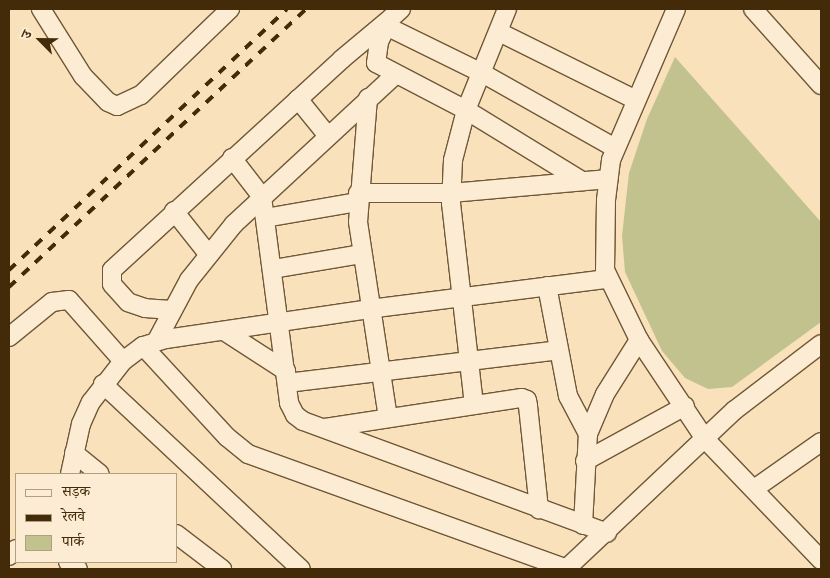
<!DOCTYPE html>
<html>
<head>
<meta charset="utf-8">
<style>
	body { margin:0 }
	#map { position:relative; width:830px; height:578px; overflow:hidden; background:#f9e1bc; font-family:"Gentium Book Plus","Noto Serif Devanagari",serif }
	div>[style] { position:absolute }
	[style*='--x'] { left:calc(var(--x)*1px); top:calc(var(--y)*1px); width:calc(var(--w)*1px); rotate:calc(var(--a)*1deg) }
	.green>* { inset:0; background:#c1c28e }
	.roads { filter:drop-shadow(1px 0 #705836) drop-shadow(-1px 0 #705836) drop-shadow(0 1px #705836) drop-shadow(0 -1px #705836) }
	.minor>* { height:18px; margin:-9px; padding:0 9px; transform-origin:9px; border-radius:9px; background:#fbecd3 }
	.rail>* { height:4px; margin-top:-2px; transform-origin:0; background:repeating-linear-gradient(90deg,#432b09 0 9px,transparent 0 18px) }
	span { translate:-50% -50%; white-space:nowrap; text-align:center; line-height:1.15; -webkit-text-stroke:4.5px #fbecd3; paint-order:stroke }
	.frame { position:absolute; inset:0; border:10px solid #432b09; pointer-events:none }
	.legend { position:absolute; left:15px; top:473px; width:162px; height:90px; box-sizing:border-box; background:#fbecd3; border:1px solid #b19f82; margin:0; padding:6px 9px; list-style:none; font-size:15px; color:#432b09 }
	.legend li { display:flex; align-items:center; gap:10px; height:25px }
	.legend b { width:25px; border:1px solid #b19f82 }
	.north { position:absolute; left:15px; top:15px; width:50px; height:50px; -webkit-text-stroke:4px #fbecd3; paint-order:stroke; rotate:293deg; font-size:14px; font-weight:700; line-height:20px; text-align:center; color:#432b09 }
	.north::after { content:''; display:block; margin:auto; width:18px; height:22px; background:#432b09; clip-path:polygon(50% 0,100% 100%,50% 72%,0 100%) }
</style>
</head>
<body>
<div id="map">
	<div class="green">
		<i style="clip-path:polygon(675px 57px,821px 222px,821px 322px,732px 387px,708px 389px,685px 378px,662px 351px,625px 272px,622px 236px,629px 173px,647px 119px)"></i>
	</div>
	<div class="roads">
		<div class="minor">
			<i style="--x:41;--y:9;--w:79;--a:57.9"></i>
			<i style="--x:83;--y:76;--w:36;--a:46"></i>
			<i style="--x:108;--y:102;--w:10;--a:24"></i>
			<i style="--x:117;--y:106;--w:26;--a:-25"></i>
			<i style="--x:141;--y:95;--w:124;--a:-44"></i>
			<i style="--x:401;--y:9;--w:13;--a:138"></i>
			<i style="--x:391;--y:18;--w:27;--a:117"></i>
			<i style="--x:379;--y:42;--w:21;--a:98"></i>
			<i style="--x:376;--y:63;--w:102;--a:27.6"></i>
			<i style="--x:466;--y:110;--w:136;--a:31.5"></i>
			<i style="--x:676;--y:9;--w:164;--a:113.3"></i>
			<i style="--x:611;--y:160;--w:40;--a:97.1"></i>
			<i style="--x:606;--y:200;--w:70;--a:90.8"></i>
			<i style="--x:605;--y:270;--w:78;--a:64.1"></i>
			<i style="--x:639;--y:340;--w:119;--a:56.3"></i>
			<i style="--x:705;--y:439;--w:168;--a:46.2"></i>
			<i style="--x:753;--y:9;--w:102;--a:48.2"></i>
			<i style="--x:386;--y:26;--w:107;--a:26.1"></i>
			<i style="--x:482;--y:73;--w:153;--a:29.4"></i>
			<i style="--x:499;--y:32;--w:151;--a:26.4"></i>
			<i style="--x:368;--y:98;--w:124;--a:94.6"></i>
			<i style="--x:358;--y:222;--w:198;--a:81.3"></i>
			<i style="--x:298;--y:99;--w:48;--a:51"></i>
			<i style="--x:232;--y:158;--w:49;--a:52.4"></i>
			<i style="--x:262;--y:197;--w:208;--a:82.5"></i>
			<i style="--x:289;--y:403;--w:13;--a:63"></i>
			<i style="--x:295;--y:415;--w:10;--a:37"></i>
			<i style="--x:303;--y:421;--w:324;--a:20.2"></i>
			<i style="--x:358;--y:193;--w:93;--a:0"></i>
			<i style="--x:451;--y:193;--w:158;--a:-5.1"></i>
			<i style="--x:174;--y:211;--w:56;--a:51.5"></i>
			<i style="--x:265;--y:218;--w:93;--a:-9.9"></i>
			<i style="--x:273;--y:269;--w:89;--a:-9.7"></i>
			<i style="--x:547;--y:286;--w:112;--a:79.2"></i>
			<i style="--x:568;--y:396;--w:43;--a:62.2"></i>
			<i style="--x:172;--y:310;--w:27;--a:-176"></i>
			<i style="--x:145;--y:308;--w:18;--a:-161"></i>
			<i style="--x:128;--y:302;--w:24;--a:-132"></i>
			<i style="--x:112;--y:284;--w:14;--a:-90"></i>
			<i style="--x:112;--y:270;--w:312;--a:-42.5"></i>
			<i style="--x:342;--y:59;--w:64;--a:-39.9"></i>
			<i style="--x:224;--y:331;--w:74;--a:32.8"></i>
			<i style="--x:9;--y:337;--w:55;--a:-39.1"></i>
			<i style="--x:52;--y:302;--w:17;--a:-7"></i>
			<i style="--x:69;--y:300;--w:81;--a:48.5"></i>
			<i style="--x:156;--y:342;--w:70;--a:-62"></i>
			<i style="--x:189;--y:280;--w:72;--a:-51.2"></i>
			<i style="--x:234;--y:224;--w:219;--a:-42.8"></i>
			<i style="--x:143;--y:346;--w:124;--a:47.3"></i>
			<i style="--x:227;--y:437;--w:27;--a:39"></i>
			<i style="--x:248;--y:454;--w:339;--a:19.8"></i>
			<i style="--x:287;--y:383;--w:273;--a:-6.9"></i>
			<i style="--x:103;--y:384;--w:271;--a:43.1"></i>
			<i style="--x:474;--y:405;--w:203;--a:-96.5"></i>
			<i style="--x:451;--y:203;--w:43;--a:-87.3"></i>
			<i style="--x:453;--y:160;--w:52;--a:-75.4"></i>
			<i style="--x:466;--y:110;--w:109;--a:-67.9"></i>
			<i style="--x:325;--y:428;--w:199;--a:-8.7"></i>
			<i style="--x:522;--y:398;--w:5;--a:22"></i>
			<i style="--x:527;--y:400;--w:6;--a:81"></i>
			<i style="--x:528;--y:406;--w:104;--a:83.9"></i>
			<i style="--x:74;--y:453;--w:33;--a:39"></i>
			<i style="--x:585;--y:461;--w:114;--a:-28.8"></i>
			<i style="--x:70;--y:474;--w:51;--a:-77.6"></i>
			<i style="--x:81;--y:424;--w:24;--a:-66"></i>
			<i style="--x:91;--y:402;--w:52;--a:-52"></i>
			<i style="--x:123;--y:361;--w:25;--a:-37"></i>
			<i style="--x:143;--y:346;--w:24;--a:-17"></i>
			<i style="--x:166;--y:339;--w:205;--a:-8.4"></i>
			<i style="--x:369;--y:309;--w:241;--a:-7.2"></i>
			<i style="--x:754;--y:489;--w:82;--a:-35"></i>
			<i style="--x:583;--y:525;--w:91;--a:-86.9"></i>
			<i style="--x:588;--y:434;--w:43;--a:-67"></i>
			<i style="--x:605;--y:394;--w:64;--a:-57.8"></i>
			<i style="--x:176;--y:534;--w:58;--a:37.3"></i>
			<i style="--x:9;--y:556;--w:10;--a:-45"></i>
			<i style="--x:68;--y:562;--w:12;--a:35"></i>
			<i style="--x:566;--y:569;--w:232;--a:-43.3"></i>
			<i style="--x:735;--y:410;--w:108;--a:-37.5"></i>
		</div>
	</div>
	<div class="rail">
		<i style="--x:9;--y:270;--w:381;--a:-43.2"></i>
		<i style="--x:9;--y:287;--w:407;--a:-43.1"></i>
	</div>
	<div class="frame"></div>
	<ul class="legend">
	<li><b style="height:6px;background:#fbecd3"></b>सड़क</li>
	<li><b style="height:6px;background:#432b09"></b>रेलवे</li>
	<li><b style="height:14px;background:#c1c28e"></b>पार्क</li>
	</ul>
	<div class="north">उ</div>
</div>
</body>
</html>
